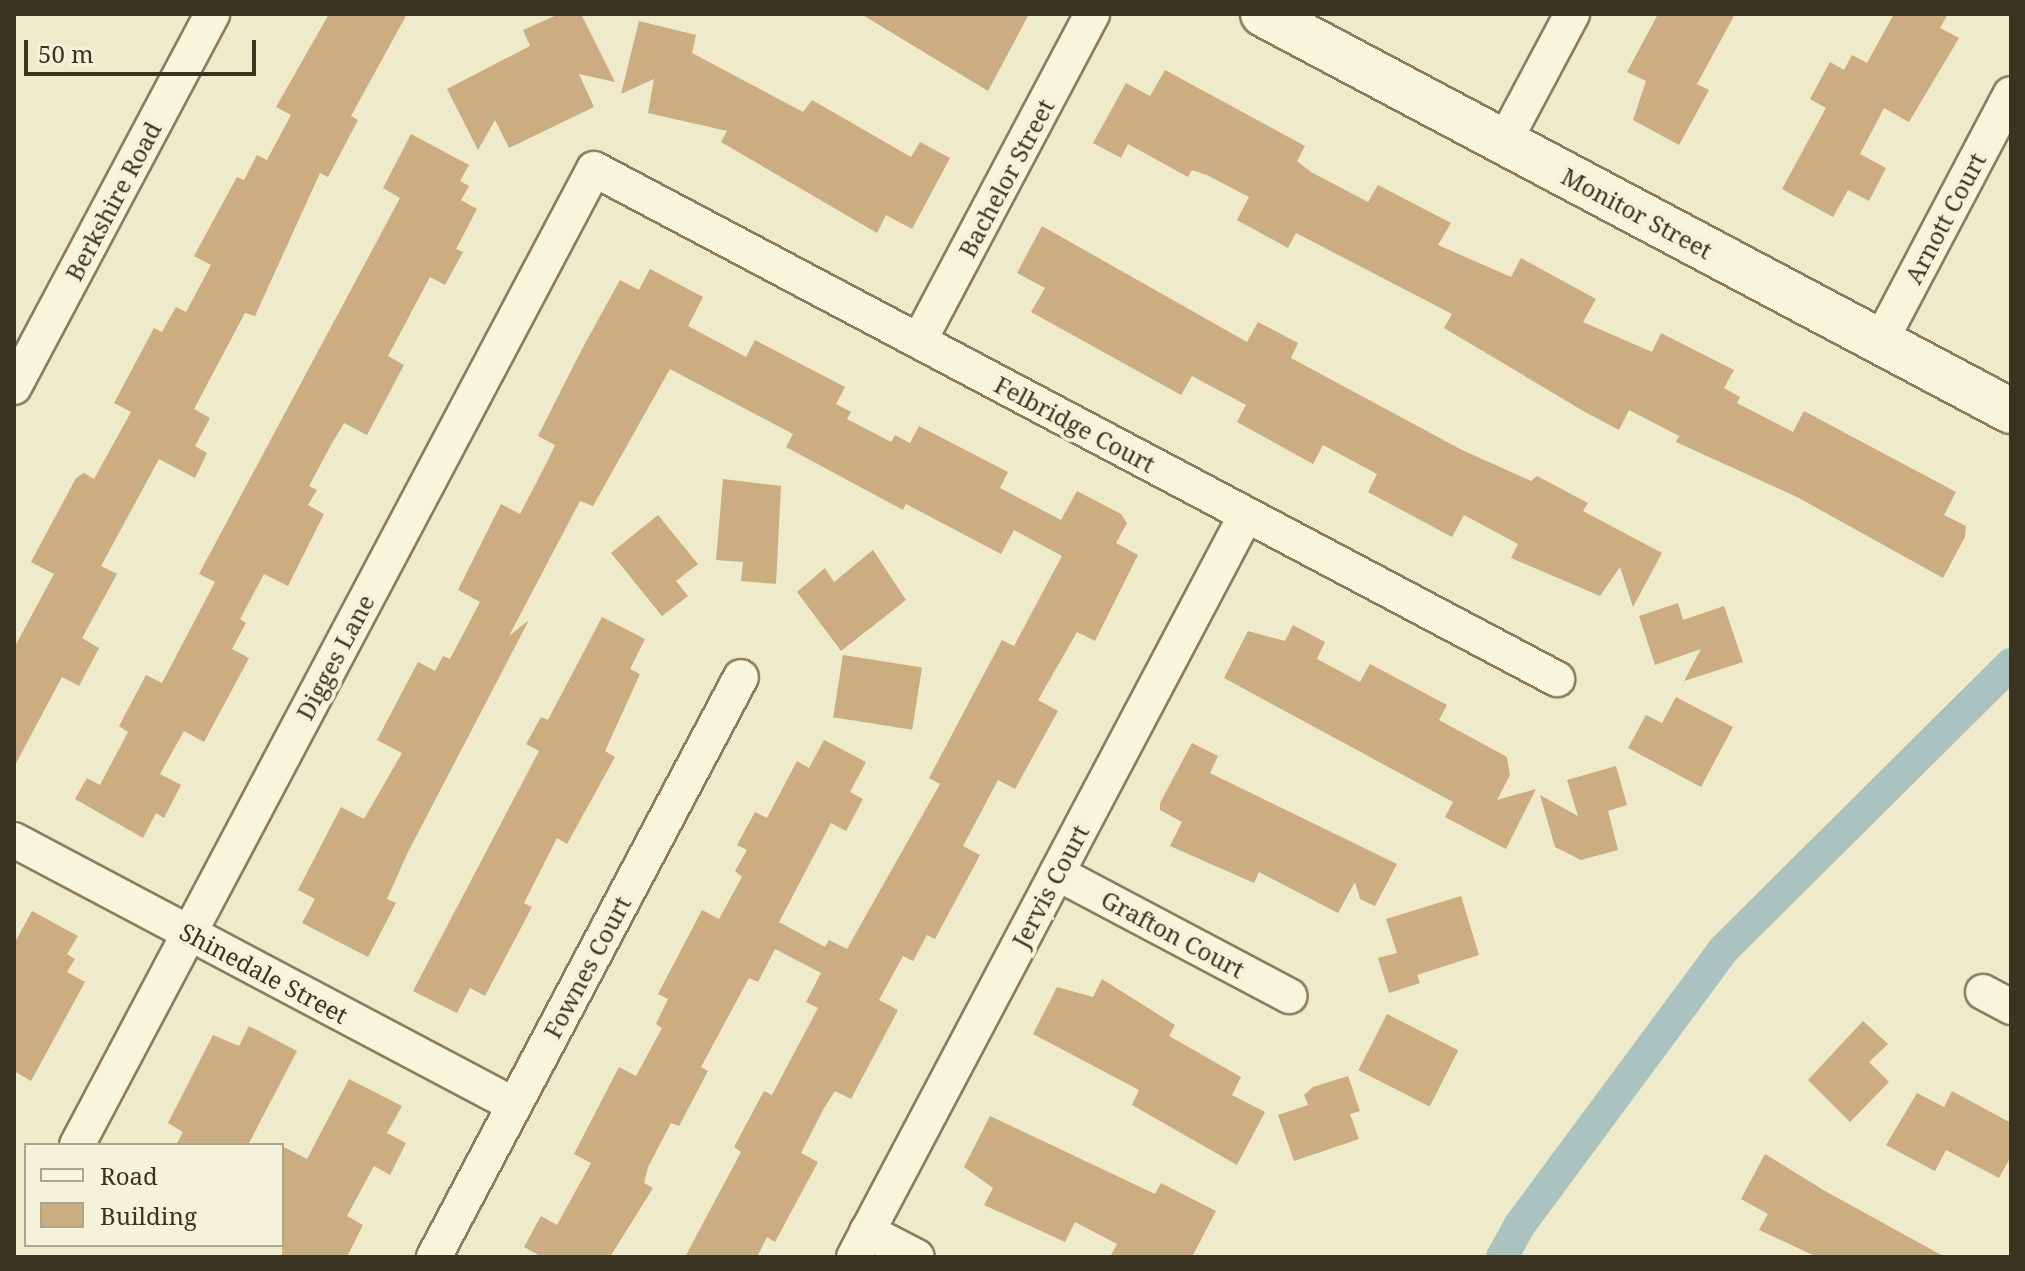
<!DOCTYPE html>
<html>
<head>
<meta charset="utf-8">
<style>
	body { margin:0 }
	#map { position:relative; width:2025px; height:1271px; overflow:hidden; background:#eeeaca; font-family:"Noto Serif",serif }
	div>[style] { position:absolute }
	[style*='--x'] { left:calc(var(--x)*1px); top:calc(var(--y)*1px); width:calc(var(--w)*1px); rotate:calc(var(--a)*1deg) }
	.canal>* { height:32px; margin:-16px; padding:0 16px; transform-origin:16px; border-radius:16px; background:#aac3c0 }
	.building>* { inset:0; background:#cbad81; transform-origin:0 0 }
	.roads { filter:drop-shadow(2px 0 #8a7e5e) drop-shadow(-2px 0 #8a7e5e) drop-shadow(0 2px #8a7e5e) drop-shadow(0 -2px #8a7e5e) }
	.street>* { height:34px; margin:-17px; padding:0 17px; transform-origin:17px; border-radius:17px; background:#f8f5dd }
	.secondary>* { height:44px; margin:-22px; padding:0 22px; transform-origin:22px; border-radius:22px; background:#f8f5dd }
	span { translate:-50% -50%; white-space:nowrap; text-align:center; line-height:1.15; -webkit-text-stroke:8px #f5f2d9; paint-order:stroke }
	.street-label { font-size:24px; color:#3b3321 }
	.frame { position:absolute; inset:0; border:16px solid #3b3321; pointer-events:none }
	.legend { position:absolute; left:24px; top:1143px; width:260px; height:104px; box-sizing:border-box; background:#f5f2d9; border:2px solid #aba68f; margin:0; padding:10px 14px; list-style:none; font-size:24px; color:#3b3321 }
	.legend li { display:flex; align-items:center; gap:16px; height:40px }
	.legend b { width:40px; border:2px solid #aba68f }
	.scale { position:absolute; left:24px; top:40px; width:232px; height:36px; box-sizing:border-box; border:4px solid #3b3321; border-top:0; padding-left:10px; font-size:24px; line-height:28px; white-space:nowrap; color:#3b3321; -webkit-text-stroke:6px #f5f2d9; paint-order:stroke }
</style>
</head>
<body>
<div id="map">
	<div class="canal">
		<i style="--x:1502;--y:1257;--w:35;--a:-61"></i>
		<i style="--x:1519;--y:1226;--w:343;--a:-53.5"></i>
		<i style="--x:1723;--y:950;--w:406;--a:-44.8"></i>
	</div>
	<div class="building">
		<i style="clip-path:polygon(329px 14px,407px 14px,351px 116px,358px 120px,328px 177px,320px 173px,255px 316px,245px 313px,194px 409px,210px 418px,195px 446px,207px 453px,195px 478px,159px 459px,101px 566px,117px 574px,82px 638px,99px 648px,79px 686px,62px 677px,14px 767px,14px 648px,54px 574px,31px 562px,76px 478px,84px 473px,94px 479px,131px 412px,114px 403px,154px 328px,162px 332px,176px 307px,186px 312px,211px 265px,194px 256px,237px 177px,244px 180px,257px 155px,267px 160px,291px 115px,276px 107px)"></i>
		<i style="clip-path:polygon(559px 14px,581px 14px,615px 82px,579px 74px,594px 107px,509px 148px,495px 120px,478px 150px,447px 89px,530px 46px,523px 30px)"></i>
		<i style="clip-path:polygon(861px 14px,1029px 14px,988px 91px)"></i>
		<i style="clip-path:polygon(1658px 14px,1735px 14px,1697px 84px,1709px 90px,1679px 145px,1633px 120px,1646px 81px,1627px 72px)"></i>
		<i style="clip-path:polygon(1894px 14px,1948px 14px,1940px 28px,1959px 38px,1909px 122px,1884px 108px,1860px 154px,1886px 168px,1869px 201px,1848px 190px,1833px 217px,1782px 189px,1826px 108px,1810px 99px,1830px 62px,1844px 70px,1852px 55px,1867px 63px)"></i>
		<i style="clip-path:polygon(639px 21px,696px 35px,692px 53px,803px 112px,812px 100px,911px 157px,920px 142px,950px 158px,912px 229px,886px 215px,877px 233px,721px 142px,727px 131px,648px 113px,654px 79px,621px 94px)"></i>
		<i style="clip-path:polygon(1165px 70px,1305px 146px,1297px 161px,1311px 172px,1368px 202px,1378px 185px,1451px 223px,1438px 245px,1511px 277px,1521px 258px,1596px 299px,1583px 322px,1652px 352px,1661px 333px,1734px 370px,1724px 388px,1740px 397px,1737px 403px,1793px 432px,1804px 411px,1956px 492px,1944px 515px,1966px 526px,1965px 537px,1943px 578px,1797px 497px,1676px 442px,1679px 436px,1629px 410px,1619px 430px,1585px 412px,1444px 328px,1452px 314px,1296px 233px,1288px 248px,1237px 220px,1249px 197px,1207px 175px,1192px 170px,1188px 177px,1128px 144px,1121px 158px,1093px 143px,1126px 83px,1150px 96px)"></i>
		<i style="clip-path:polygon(411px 134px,469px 165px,460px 181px,469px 186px,461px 200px,477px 209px,456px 249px,463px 252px,445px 285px,430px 277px,388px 356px,404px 365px,367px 435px,344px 423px,331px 445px,309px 486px,317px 490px,308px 505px,324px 514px,288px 586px,264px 574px,240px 619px,246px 623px,232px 649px,249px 658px,204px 742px,184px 731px,160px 774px,181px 785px,164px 818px,156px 813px,143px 838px,75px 799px,87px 778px,100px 785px,128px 732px,119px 726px,146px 675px,162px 683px,215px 582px,199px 574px,400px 198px,383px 188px)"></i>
		<i style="clip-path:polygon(1042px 226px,1247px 342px,1258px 322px,1298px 343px,1291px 358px,1462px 450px,1531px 481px,1537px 476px,1588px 503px,1583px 511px,1662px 553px,1633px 607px,1620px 567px,1600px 596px,1511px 558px,1518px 544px,1464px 515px,1452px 537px,1368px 492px,1377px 474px,1323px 445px,1313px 464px,1237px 422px,1246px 405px,1192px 376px,1181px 395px,1031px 312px,1045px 288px,1017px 273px)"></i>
		<i style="clip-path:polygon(650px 269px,703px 297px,688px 326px,746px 357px,755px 340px,845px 387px,836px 404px,851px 412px,847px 419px,891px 442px,895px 435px,910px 443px,919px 426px,1008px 472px,1000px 488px,1061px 520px,1077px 491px,1121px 514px,1127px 523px,1116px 543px,1138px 555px,1095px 641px,1077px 632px,1038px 700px,1058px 711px,1015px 789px,998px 780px,963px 846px,980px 855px,935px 939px,927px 935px,913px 961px,903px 956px,879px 1000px,898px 1010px,851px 1099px,835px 1091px,824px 1108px,801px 1153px,818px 1162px,775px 1242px,767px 1237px,757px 1257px,685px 1257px,741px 1152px,734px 1147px,764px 1091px,772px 1095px,818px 1008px,806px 1002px,821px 973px,775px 949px,758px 982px,749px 978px,701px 1067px,708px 1071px,679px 1126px,671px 1123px,648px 1167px,644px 1183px,653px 1188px,610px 1257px,542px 1257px,524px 1247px,541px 1216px,557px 1225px,591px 1163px,574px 1154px,619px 1067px,636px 1076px,662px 1028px,656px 1024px,668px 999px,658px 994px,702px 910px,719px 919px,742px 877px,735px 871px,747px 850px,737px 845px,755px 812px,767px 818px,797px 761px,809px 768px,824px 740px,866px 762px,850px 792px,863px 799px,846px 831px,831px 823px,779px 922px,825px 947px,829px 940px,847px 949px,940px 784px,929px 778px,1002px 640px,1014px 646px,1062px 556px,1014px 530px,1001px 554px,906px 504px,903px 510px,786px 447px,793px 434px,670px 369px,593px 506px,580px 501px,509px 636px,529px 620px,407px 854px,387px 899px,396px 903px,368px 957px,302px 923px,315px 899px,298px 890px,341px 807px,364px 819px,402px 753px,377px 740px,418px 662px,435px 671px,443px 656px,450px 659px,480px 602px,458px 590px,501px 504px,520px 514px,547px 462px,555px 445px,538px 436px,582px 349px,620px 280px,639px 290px)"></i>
		<i style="clip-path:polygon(723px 479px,781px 486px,776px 584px,741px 581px,743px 562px,716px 560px)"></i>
		<i style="clip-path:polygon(658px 515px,698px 564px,676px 581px,688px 596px,662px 616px,611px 553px)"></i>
		<i style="clip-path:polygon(873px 550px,906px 600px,841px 651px,797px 592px,825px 568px,834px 582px)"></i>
		<i style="clip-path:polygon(1678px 603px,1683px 620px,1724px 606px,1743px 662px,1684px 681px,1701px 649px,1655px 665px,1639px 616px)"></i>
		<i style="clip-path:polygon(602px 617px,645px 639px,630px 669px,640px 674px,605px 751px,615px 757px,567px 844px,557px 838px,524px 903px,532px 907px,485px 996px,470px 988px,457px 1013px,413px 991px,539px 751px,526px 744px,541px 717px,548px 720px)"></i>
		<i style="clip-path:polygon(1293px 625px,1325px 642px,1317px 659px,1360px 682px,1370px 664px,1447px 705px,1439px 720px,1507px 757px,1510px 775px,1497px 800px,1536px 789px,1506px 849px,1445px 817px,1453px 802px,1224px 678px,1248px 631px,1285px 641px)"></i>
		<i style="left:843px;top:655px;width:80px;height:63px;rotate:9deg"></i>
		<i style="clip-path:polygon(1676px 697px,1733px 727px,1701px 787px,1628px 748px,1646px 715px,1662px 723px)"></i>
		<i style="clip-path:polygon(1192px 743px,1218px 756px,1210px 773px,1397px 864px,1375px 906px,1360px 899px,1355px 882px,1338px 913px,1259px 872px,1254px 883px,1170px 846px,1182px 822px,1160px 810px,1160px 803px)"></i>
		<i style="clip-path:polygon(1616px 766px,1627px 805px,1608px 811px,1618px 850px,1581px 860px,1555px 847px,1540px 795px,1578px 816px,1567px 780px)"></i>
		<i style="clip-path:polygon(1461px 896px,1479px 955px,1417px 975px,1420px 983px,1389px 993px,1378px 958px,1397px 953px,1386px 919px)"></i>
		<i style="clip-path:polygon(32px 911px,78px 936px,67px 954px,75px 959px,67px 972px,85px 982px,31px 1081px,14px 1071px,14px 944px)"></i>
		<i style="clip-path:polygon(1102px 979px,1175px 1025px,1169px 1036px,1241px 1077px,1232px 1095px,1265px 1112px,1237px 1165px,1132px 1105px,1139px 1090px,1033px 1034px,1057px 987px,1093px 997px)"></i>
		<i style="left:1387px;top:1014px;width:80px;height:63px;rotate:27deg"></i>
		<i style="clip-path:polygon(1863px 1021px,1888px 1044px,1869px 1062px,1889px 1082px,1850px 1122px,1808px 1080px)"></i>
		<i style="clip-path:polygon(249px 1026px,297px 1051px,248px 1145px,176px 1145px,183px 1132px,168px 1123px,213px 1035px,239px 1046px)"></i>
		<i style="clip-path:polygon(1348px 1076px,1360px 1111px,1350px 1114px,1359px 1139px,1294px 1161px,1278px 1115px,1308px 1105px,1304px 1095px,1313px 1087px)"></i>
		<i style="clip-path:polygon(349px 1079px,402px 1106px,387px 1133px,406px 1143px,390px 1175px,374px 1166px,347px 1216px,363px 1225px,347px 1257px,282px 1257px,282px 1146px,307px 1159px)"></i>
		<i style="clip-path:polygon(1952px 1091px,2011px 1123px,2011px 1156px,1999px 1178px,1946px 1150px,1935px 1171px,1886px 1145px,1917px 1093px,1944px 1107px)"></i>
		<i style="clip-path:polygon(990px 1116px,1155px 1194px,1161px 1183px,1216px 1211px,1192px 1257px,1110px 1257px,1117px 1244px,1075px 1222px,1065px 1242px,984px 1205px,993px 1188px,964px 1167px)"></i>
		<i style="clip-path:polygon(1765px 1154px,1825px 1191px,1945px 1257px,1817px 1257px,1759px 1230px,1768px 1214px,1741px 1199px)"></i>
	</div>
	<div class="roads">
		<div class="street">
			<i style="--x:1504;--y:142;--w:145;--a:-62"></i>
			<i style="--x:919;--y:341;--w:370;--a:-62.1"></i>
			<i style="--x:1880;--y:342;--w:280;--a:-62.2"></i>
			<i style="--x:14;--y:387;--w:422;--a:-62"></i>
			<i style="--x:14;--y:840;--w:566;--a:27.92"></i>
			<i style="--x:1057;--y:873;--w:263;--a:27.9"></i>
			<i style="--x:1983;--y:992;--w:32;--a:28"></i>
			<i style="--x:77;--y:1145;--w:1104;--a:-62.09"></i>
			<i style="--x:594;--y:169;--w:1090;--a:27.91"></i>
			<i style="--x:867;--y:1231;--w:56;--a:27.5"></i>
			<i style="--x:434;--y:1257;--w:656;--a:-62.11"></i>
			<i style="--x:854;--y:1257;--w:839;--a:-62.15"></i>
		</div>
		<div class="secondary">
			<i style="--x:1263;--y:14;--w:847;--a:27.96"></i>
		</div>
	</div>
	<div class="street-label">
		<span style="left:1006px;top:178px;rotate:-62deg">Bachelor Street</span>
		<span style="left:113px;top:201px;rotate:-62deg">Berkshire Road</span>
		<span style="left:1637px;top:213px;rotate:28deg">Monitor Street</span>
		<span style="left:1945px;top:218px;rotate:-62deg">Arnott Court</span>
		<span style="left:1075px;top:424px;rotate:28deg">Felbridge Court</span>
		<span style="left:335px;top:657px;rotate:-62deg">Digges Lane</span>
		<span style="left:1050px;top:886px;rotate:-62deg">Jervis Court</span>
		<span style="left:1173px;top:934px;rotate:28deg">Grafton Court</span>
		<span style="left:587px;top:967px;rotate:-62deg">Fownes Court</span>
		<span style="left:264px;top:973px;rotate:28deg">Shinedale Street</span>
	</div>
	<div class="frame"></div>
	<ul class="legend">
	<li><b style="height:10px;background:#f8f5dd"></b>Road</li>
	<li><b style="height:22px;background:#cbad81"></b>Building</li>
	</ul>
	<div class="scale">50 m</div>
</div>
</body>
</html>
